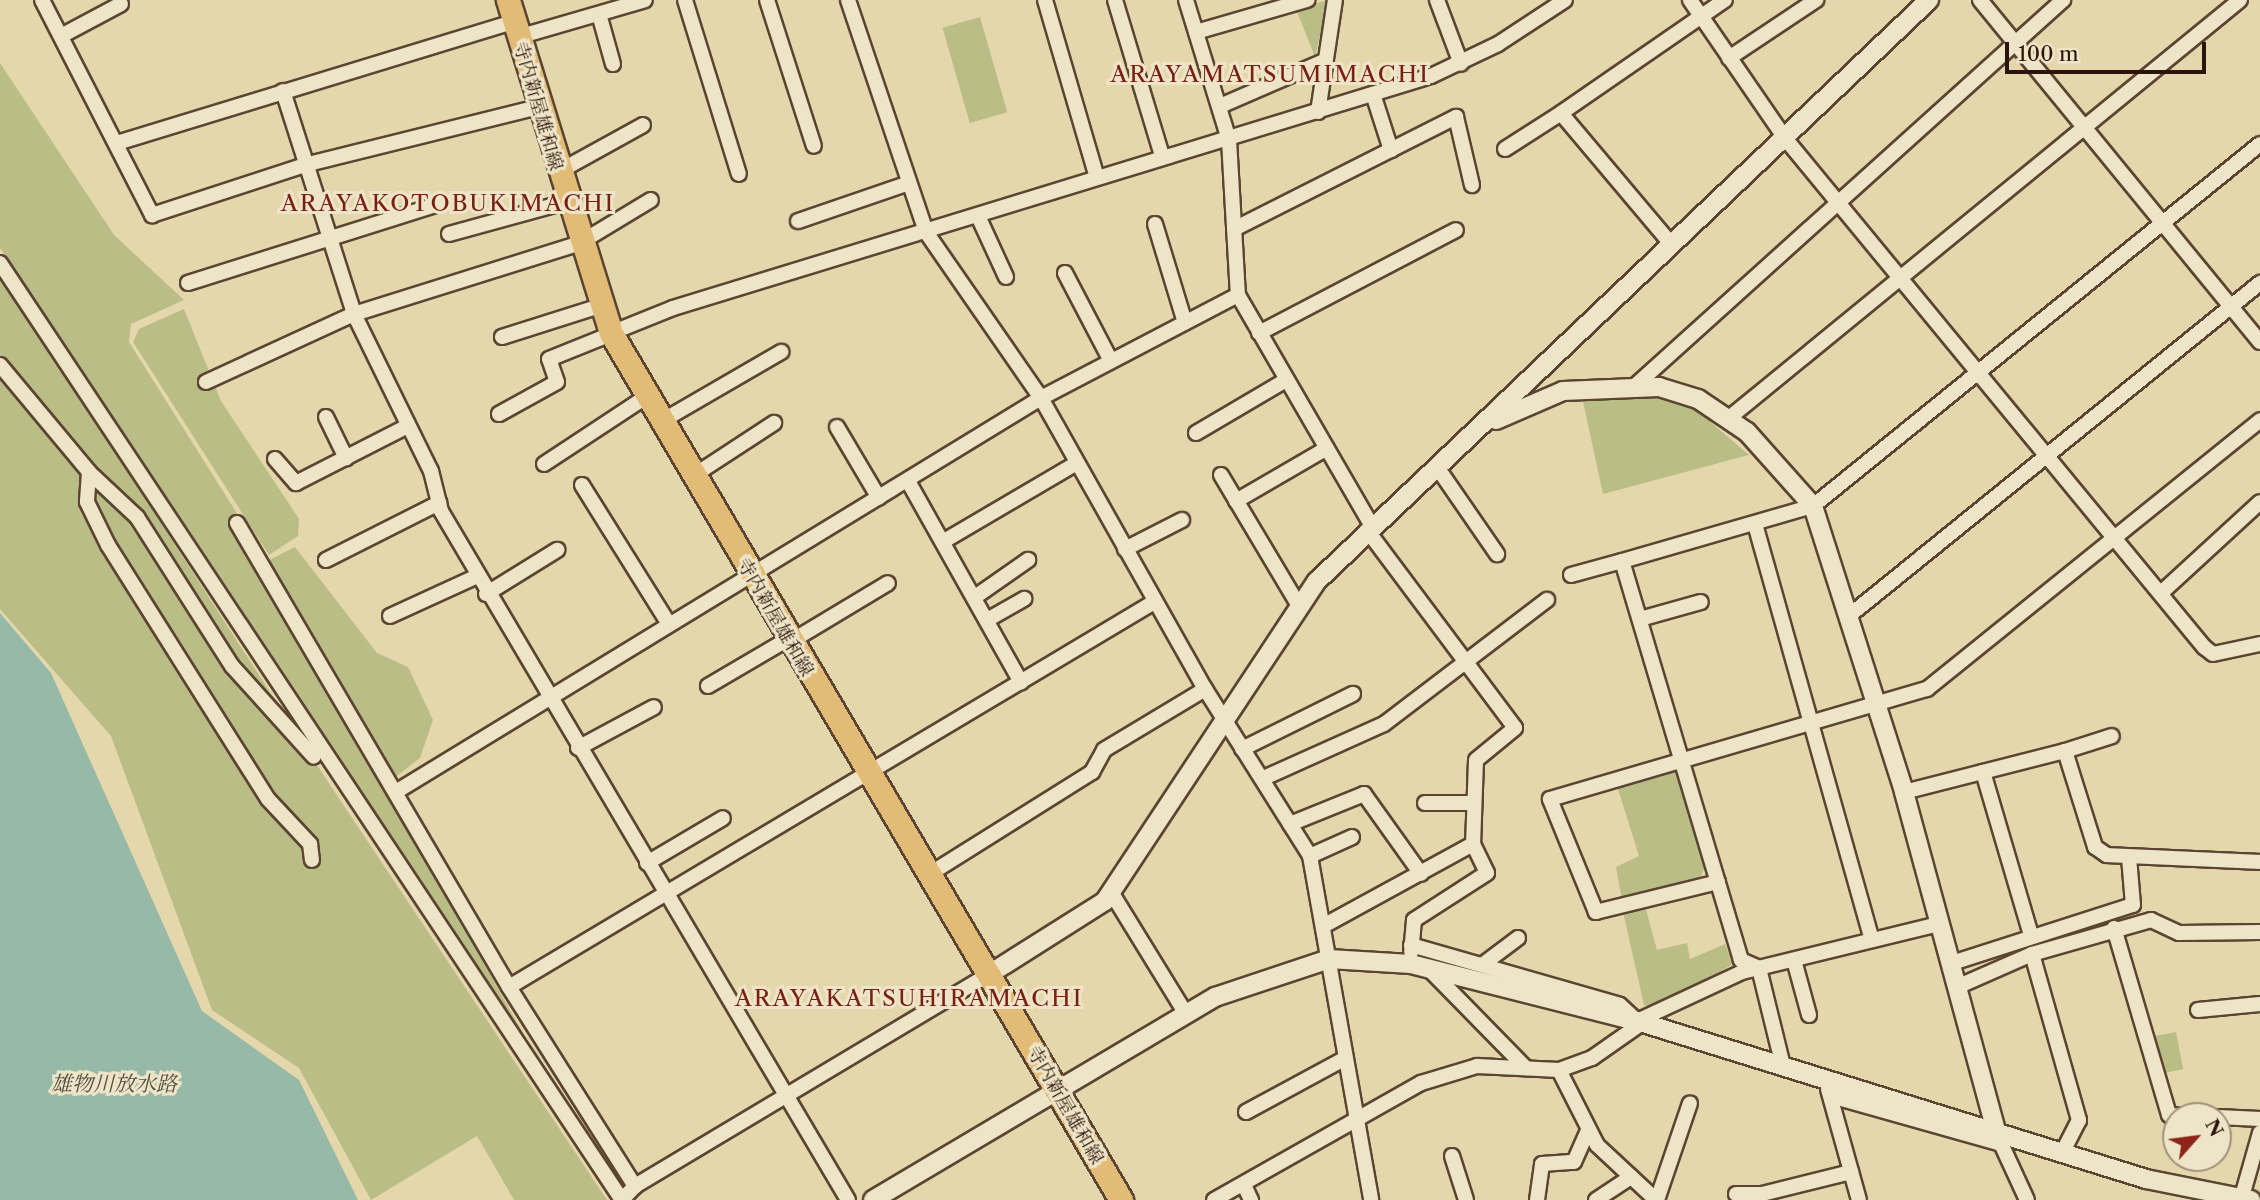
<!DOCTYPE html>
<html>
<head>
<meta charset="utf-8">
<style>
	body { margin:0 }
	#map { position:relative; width:2260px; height:1200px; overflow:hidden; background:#e5d7ac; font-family:"Libre Caslon Text","Noto Serif JP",serif }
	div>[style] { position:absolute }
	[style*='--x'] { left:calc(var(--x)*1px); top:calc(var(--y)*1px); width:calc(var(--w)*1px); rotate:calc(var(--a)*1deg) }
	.green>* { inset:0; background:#babd86; transform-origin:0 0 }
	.water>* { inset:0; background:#96baa7 }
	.roads { filter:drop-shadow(2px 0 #5b4532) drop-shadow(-2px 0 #5b4532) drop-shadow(0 2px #5b4532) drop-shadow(0 -2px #5b4532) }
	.minor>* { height:14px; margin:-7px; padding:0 7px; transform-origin:7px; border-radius:7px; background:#eee5c9 }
	.tertiary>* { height:18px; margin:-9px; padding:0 9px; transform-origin:9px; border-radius:9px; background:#eee5c9 }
	.primary>* { height:23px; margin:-11.5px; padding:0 11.5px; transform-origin:11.5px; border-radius:11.5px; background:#e2bc76 }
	span { translate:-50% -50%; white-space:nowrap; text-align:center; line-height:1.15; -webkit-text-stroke:6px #eee5c9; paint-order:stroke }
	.street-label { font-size:19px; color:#2d140a }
	.water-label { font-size:21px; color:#524e41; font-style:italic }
	.quarter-label { font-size:23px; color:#7a1f14; letter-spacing:2px }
	.north { position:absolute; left:2162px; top:1102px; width:70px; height:70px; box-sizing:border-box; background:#eee5c9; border:2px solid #a1917d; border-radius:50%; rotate:62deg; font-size:19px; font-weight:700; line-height:28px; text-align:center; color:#2d140a }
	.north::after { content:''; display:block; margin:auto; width:24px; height:32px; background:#8f2418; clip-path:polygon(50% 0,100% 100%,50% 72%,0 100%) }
	.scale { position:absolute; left:2005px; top:42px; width:201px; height:32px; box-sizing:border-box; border:4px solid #2d140a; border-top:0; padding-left:9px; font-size:21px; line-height:24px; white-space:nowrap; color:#2d140a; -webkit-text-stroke:5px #eee5c9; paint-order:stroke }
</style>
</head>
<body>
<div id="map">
	<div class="green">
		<i style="clip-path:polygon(1328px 0,1315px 57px,1296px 9px)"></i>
		<i style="left:980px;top:17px;width:99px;height:39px;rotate:74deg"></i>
		<i style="clip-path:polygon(0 63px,114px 235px,184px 300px,131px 324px,129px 342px,267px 561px,295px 547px,377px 653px,408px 667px,433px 720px,420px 758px,384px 786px,529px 1044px,297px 704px,0 248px)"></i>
		<i style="clip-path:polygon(0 274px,332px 788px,607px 1200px,514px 1200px,477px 1136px,371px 1200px,299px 1068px,212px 1010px,111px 736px,0 609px)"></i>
		<i style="clip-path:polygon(184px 309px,221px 401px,299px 519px,298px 536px,269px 555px,133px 342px,139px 329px)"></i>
		<i style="clip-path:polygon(1623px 391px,1692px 406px,1749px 455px,1603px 494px,1582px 397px)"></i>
		<i style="clip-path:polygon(1676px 769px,1705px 866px,1699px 881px,1622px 900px,1616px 867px,1639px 856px,1617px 786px)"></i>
		<i style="clip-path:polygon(1645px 906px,1657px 950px,1687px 943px,1690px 959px,1725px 944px,1733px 964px,1657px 1008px,1644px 1005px,1623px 912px)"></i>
		<i style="left:2176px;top:1032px;width:38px;height:28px;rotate:79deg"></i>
	</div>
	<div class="water">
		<i style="clip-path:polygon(0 613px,51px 673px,202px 1011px,299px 1080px,358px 1200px,0 1200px)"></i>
	</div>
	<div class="roads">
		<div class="minor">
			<i style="--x:42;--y:0;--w:242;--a:62.9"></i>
			<i style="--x:152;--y:215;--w:164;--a:-18.1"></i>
			<i style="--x:308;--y:164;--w:238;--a:-13.9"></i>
			<i style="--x:685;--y:0;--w:182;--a:72.8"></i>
			<i style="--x:767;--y:0;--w:153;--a:72.2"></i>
			<i style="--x:848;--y:0;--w:245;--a:71.4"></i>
			<i style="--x:926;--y:232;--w:202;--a:55.3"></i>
			<i style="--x:1041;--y:398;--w:334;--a:60.6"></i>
			<i style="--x:1205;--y:689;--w:197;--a:57.8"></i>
			<i style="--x:1310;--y:856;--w:349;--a:79.9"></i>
			<i style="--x:1045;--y:0;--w:185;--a:73.7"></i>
			<i style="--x:1115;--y:0;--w:163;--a:73.2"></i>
			<i style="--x:1186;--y:0;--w:146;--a:72.9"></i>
			<i style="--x:1229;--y:140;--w:155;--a:86.7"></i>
			<i style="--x:1238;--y:295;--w:267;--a:59.9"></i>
			<i style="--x:1437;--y:0;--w:68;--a:69.4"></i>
			<i style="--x:1690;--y:0;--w:166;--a:55.5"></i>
			<i style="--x:1784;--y:137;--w:661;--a:50.53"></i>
			<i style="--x:2204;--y:647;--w:11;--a:38"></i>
			<i style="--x:2213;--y:654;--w:48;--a:-12"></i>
			<i style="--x:1980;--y:0;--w:442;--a:50.7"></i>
			<i style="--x:599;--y:14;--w:52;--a:74.4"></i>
			<i style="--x:1196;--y:32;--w:116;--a:-16.1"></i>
			<i style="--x:61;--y:36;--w:68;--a:-28.1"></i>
			<i style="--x:518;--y:37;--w:132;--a:-16.2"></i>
			<i style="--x:1729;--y:58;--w:105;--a:-33.7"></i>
			<i style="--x:283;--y:91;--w:234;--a:72.3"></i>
			<i style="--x:354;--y:314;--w:175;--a:63.9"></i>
			<i style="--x:431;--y:471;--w:41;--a:76"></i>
			<i style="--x:441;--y:511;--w:800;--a:59.43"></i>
			<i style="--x:1373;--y:94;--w:59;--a:72.2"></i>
			<i style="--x:1220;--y:106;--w:113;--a:-23.4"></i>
			<i style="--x:1318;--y:112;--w:113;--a:-81.4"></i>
			<i style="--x:117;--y:143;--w:415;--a:-17"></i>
			<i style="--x:1505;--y:149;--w:67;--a:-32.7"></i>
			<i style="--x:558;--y:172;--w:97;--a:-28.9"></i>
			<i style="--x:978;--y:216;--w:67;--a:65.3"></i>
			<i style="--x:798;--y:221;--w:117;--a:-18.9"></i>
			<i style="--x:1155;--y:224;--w:103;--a:73.1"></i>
			<i style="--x:1234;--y:229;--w:249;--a:-26.8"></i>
			<i style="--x:1456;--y:117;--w:70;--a:76.8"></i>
			<i style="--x:449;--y:234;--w:121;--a:-15.3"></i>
			<i style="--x:1672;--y:245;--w:172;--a:-130.1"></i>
			<i style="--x:1561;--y:113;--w:199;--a:-34.6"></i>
			<i style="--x:0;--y:263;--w:1125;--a:56.42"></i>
			<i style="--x:622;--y:1200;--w:19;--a:-47"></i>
			<i style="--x:635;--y:1186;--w:411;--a:-30.9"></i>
			<i style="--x:1065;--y:273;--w:99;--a:62.4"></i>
			<i style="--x:188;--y:283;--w:265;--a:-17.5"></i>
			<i style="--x:611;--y:333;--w:67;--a:-22"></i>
			<i style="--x:673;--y:308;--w:793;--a:-17.02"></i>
			<i style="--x:1431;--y:76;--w:74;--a:-25.5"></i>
			<i style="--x:1498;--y:44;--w:80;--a:-33.3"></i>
			<i style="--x:1259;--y:333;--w:222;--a:-27.6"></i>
			<i style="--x:502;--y:337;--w:103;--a:-17.6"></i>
			<i style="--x:0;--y:365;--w:139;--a:50.2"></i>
			<i style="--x:89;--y:472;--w:66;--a:43.2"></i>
			<i style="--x:137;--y:517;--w:177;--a:57.5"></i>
			<i style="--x:232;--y:666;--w:122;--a:48"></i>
			<i style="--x:206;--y:382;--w:163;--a:-24.7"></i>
			<i style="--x:354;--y:314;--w:235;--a:-17.4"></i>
			<i style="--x:578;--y:244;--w:85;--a:-31.1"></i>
			<i style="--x:1637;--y:384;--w:574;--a:-42.03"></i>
			<i style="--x:499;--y:414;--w:66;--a:-28.9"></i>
			<i style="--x:557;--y:382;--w:24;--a:-109"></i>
			<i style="--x:549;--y:359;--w:67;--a:-22"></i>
			<i style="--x:326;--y:417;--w:46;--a:64"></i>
			<i style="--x:1729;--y:418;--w:660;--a:-39.28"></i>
			<i style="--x:662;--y:421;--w:138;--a:-30.1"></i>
			<i style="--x:837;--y:427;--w:82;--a:59.4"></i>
			<i style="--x:1196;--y:433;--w:104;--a:-30.5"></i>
			<i style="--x:275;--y:459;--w:32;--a:49"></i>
			<i style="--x:296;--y:483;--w:126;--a:-27"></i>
			<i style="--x:544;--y:464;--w:123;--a:-33.4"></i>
			<i style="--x:1437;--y:467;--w:106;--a:55.4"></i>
			<i style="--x:89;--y:472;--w:30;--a:94"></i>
			<i style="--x:87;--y:502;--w:48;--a:64"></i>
			<i style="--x:108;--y:545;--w:300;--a:57.8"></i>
			<i style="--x:268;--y:799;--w:62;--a:47"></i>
			<i style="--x:310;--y:844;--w:16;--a:83"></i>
			<i style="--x:1221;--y:475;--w:150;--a:59.2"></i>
			<i style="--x:693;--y:476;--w:97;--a:-33.2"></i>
			<i style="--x:908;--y:481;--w:231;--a:60.7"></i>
			<i style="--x:582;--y:485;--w:164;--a:58"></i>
			<i style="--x:1236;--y:501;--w:105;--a:-30.2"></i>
			<i style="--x:237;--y:523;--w:538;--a:59.62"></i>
			<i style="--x:509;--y:987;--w:236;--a:57.7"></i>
			<i style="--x:1755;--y:524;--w:432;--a:74.3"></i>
			<i style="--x:1367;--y:530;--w:247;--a:53.2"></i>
			<i style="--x:1515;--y:728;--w:50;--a:140.6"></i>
			<i style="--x:1476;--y:760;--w:84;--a:92"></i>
			<i style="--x:1473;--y:844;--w:32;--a:64"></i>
			<i style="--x:1487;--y:873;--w:87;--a:147.2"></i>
			<i style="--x:1414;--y:920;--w:32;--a:95"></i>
			<i style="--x:944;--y:541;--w:154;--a:-30.4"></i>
			<i style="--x:1125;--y:549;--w:64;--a:-27"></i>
			<i style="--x:326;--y:560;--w:127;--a:-26.8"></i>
			<i style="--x:1571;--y:575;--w:53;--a:-15.4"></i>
			<i style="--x:2161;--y:593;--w:134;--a:-42.6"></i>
			<i style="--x:486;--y:594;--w:84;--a:-31.8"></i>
			<i style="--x:975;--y:597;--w:65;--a:-34.9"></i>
			<i style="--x:1850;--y:615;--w:528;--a:-39"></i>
			<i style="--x:390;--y:616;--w:94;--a:-24.6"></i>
			<i style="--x:1640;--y:619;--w:63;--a:-15.6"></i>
			<i style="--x:987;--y:620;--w:43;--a:-29.6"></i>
			<i style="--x:790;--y:642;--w:114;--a:-31"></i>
			<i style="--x:708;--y:686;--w:93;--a:-30.4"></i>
			<i style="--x:578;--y:748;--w:86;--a:-28.3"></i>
			<i style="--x:1242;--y:749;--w:124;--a:-26.4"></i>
			<i style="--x:2065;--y:751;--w:49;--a:-17.7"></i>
			<i style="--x:1983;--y:772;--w:170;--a:73.6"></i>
			<i style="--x:1266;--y:777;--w:129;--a:-24.2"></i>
			<i style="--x:1384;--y:724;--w:205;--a:-37.3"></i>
			<i style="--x:399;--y:790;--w:752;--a:-31.41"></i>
			<i style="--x:1041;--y:398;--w:222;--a:-27.6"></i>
			<i style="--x:1904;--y:792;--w:166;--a:-14.3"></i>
			<i style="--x:2065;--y:751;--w:101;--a:72.6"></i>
			<i style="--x:2095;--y:847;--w:14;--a:34"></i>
			<i style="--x:2107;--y:855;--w:153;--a:2.6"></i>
			<i style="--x:1425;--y:803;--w:49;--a:0"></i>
			<i style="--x:1290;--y:824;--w:80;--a:-22.1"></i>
			<i style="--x:1364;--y:794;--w:98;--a:54.5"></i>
			<i style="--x:1310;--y:856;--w:46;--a:-24.3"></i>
			<i style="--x:647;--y:863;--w:88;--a:-30.6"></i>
			<i style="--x:928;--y:875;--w:194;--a:-32.1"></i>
			<i style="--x:1092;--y:772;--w:25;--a:-61"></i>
			<i style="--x:1104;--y:750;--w:118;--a:-31.1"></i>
			<i style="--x:1718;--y:882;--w:126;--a:166.2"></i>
			<i style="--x:1596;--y:912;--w:122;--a:-112.2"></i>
			<i style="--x:1550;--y:799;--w:393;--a:-16.3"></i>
			<i style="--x:1927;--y:689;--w:428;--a:-38.9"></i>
			<i style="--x:1111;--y:892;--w:143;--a:58.4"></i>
			<i style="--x:1325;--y:925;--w:169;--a:-28.7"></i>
			<i style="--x:2114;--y:928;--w:195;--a:73.6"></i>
			<i style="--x:2169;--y:1115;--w:15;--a:4"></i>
			<i style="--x:1411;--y:945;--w:217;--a:16"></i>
			<i style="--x:1620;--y:1005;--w:23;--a:43"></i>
			<i style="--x:1637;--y:1021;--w:116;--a:-25"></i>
			<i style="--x:1742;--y:972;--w:203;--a:-13.7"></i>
			<i style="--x:2032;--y:954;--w:173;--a:74.2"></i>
			<i style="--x:2079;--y:1120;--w:34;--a:117"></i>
			<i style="--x:1794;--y:960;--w:57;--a:74.7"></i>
			<i style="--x:1952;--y:963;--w:190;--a:-17.8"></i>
			<i style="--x:2133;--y:905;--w:48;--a:-94.8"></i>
			<i style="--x:1482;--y:965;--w:45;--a:-36.9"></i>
			<i style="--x:1429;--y:969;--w:139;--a:45.6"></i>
			<i style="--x:1959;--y:986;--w:80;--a:-23.7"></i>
			<i style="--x:2032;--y:954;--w:124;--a:-15.9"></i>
			<i style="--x:2151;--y:920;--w:31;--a:25"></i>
			<i style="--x:2179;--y:933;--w:81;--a:-0.7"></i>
			<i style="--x:509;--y:987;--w:751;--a:-30.83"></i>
			<i style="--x:2198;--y:1010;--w:62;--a:-5.5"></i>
			<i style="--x:1783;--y:1066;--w:101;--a:-103.8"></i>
			<i style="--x:1759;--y:968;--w:20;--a:-156"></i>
			<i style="--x:1741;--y:960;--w:416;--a:-106.6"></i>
			<i style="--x:1622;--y:561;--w:199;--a:-16.1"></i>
			<i style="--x:1813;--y:506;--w:575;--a:-39"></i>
			<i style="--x:1559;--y:1070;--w:84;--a:63.1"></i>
			<i style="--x:1597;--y:1145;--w:81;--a:43"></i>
			<i style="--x:1828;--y:1089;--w:115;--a:74.4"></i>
			<i style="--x:1831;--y:1096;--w:178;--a:15.7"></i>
			<i style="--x:1246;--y:1112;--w:111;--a:-28.4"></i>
			<i style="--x:2218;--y:1117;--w:42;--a:2.7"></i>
			<i style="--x:1998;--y:1137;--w:69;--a:65.3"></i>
			<i style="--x:1452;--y:1156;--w:46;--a:72.3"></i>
			<i style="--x:1244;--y:1185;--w:17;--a:65"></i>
			<i style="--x:1736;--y:1194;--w:26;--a:0"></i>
			<i style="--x:1762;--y:1194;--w:92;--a:-13.9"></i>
			<i style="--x:1214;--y:1200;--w:238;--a:-29.5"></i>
			<i style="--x:1421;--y:1083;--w:59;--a:-16.9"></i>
			<i style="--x:1477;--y:1066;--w:82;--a:2.8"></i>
			<i style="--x:1559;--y:1070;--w:35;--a:-20"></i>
			<i style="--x:1592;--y:1058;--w:61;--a:-35"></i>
			<i style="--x:1537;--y:1200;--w:36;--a:-82"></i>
			<i style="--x:1542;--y:1164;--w:32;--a:-4"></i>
			<i style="--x:1574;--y:1162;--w:34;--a:-66"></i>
			<i style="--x:1596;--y:1200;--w:42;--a:-33.3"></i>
			<i style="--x:1657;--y:1200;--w:102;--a:-71.2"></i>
			<i style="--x:2241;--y:1200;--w:70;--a:-74.2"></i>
		</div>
		<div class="tertiary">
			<i style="--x:1496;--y:420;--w:73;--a:-23.4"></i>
			<i style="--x:1563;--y:391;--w:96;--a:-2.4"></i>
			<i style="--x:1659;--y:387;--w:41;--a:17.1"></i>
			<i style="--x:1698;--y:399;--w:59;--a:34"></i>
			<i style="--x:1747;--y:432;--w:99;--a:48.3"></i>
			<i style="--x:1813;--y:506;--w:300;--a:72.3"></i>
			<i style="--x:1904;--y:792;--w:351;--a:74.8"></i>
			<i style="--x:988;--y:975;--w:138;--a:-32.3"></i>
			<i style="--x:1105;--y:901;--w:384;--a:-56.5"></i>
			<i style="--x:1317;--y:581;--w:844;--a:-43.51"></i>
			<i style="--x:873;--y:1200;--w:398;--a:-30.7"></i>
			<i style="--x:1215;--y:997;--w:120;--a:-18.4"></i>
			<i style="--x:1329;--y:959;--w:82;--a:3.5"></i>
			<i style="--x:1411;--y:964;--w:233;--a:14.2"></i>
			<i style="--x:1637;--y:1021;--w:533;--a:17.24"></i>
			<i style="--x:2146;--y:1179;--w:107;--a:11.3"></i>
		</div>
		<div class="primary">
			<i style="--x:508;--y:0;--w:349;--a:72.8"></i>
			<i style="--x:611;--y:333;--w:1006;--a:59.53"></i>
		</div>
	</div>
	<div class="street-label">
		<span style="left:538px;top:106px;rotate:74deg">寺内新屋雄和線</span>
		<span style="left:775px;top:617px;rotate:60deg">寺内新屋雄和線</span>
		<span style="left:1065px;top:1105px;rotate:60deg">寺内新屋雄和線</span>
	</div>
	<div class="water-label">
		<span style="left:114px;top:1084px">雄物川放水路</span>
	</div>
	<div class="quarter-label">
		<span style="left:1270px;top:74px">ARAYAMATSUMIMACHI</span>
		<span style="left:448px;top:203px">ARAYAKOTOBUKIMACHI</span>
		<span style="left:909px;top:998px">ARAYAKATSUHIRAMACHI</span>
	</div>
	<div class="north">N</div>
	<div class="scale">100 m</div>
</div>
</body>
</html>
